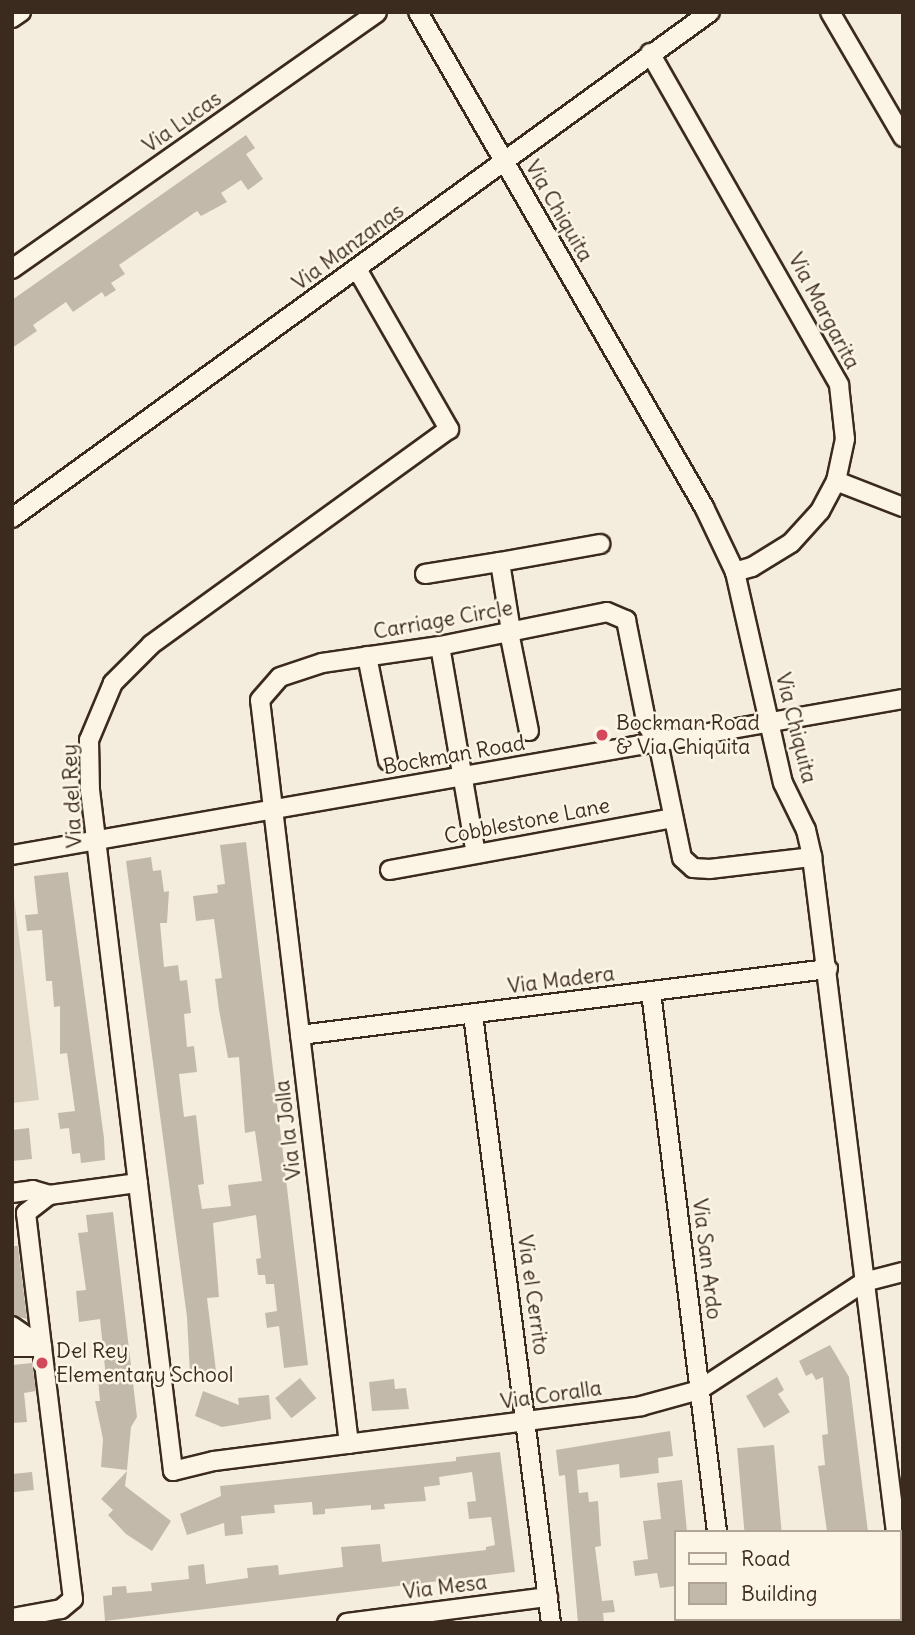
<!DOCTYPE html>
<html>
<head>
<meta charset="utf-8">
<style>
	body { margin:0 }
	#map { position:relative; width:915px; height:1635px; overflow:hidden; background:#f4eddd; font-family:Delius,sans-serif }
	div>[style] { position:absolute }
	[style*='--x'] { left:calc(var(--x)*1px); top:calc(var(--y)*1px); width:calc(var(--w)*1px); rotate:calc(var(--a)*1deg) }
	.green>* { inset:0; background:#d6cdbd }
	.building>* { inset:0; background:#c3b9aa; transform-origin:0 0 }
	.roads { filter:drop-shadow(2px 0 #3b2a1e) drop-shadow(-2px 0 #3b2a1e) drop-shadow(0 2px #3b2a1e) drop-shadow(0 -2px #3b2a1e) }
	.minor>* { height:18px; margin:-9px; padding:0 9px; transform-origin:9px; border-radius:9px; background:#fcf5e5 }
	.dots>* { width:19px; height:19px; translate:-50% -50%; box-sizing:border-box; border:4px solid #fcf5e5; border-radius:50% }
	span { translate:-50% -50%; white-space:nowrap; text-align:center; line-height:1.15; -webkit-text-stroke:5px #fcf5e5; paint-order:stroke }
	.street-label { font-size:21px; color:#3b2a1e }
	.poi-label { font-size:21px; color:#3b2a1e }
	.left { translate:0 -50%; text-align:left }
	.frame { position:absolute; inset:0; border:14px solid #3b2a1e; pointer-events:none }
	.legend { position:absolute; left:674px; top:1530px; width:228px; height:91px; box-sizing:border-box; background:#fcf5e5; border:2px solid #afa495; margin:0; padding:9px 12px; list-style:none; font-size:21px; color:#3b2a1e }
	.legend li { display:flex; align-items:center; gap:14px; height:35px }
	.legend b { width:35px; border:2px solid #afa495 }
</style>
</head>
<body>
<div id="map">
	<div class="green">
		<i style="clip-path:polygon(12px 881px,39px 1100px,12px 1103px)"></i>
	</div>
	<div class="building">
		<i style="clip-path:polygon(246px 135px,255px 148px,246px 154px,263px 179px,248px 190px,241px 180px,221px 193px,227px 202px,201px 216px,197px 211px,119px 265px,125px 274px,111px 283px,116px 290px,105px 297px,102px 292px,73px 312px,66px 302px,33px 325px,37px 331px,12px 348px,12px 300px)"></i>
		<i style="clip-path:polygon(246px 842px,308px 1365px,284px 1368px,279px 1326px,267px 1328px,265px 1313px,277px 1311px,274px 1284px,266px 1284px,265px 1275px,258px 1275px,256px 1259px,261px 1258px,256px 1215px,213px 1223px,219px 1297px,207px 1298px,216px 1371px,190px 1374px,187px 1317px,126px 861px,151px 857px,153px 871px,161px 870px,164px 892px,169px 891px,167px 923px,160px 923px,164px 967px,178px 965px,180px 981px,187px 980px,191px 1013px,184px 1014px,187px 1047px,194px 1046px,197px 1072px,179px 1074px,184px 1117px,196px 1115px,204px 1184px,198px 1185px,202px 1209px,231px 1206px,228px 1185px,262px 1181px,255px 1131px,245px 1133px,239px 1057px,228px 1058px,219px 1010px,215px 979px,222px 978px,214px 919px,196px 921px,193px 896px,218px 893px,217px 885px,225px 884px,220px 845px)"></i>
		<i style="clip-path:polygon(68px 872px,104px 1138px,105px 1160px,81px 1163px,80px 1153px,72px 1154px,69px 1128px,60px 1129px,58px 1113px,75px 1111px,67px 1053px,60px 1054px,60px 1006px,54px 1007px,52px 981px,46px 981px,42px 930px,27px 931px,25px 915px,38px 914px,34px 876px)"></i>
		<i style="clip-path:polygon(29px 1128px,32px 1159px,12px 1161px,12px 1130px)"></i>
		<i style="clip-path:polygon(113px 1212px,137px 1417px,131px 1427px,127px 1470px,101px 1467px,103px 1439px,95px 1401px,100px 1401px,98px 1379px,106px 1378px,100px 1319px,79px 1322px,76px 1291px,86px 1290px,78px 1233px,88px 1232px,86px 1215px)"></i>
		<i style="clip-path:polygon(12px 1246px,18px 1246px,27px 1319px,12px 1315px)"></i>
		<i style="clip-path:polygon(830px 1345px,849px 1377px,868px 1532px,827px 1532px,818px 1466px,825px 1465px,822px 1435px,828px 1434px,823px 1377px,816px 1380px,812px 1373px,806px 1376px,799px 1361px)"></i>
		<i style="clip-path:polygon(32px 1363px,36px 1391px,24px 1393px,27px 1422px,12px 1423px,12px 1365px)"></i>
		<i style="clip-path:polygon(777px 1377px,784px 1390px,778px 1394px,790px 1412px,764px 1428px,746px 1396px)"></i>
		<i style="left:300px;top:1378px;width:26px;height:32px;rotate:51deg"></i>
		<i style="clip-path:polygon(394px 1379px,395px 1389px,406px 1388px,409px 1409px,372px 1411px,369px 1382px)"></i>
		<i style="clip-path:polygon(203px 1391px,239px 1405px,238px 1398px,269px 1395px,271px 1419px,222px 1427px,195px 1416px)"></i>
		<i style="clip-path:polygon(670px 1431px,673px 1456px,658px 1458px,659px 1473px,620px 1478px,619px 1464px,577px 1470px,579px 1493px,588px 1492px,589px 1502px,598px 1501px,601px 1546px,595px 1547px,602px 1601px,613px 1600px,615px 1612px,603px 1613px,604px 1623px,578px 1623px,565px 1475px,559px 1476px,556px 1450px)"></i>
		<i style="left:774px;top:1445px;width:87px;height:37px;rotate:85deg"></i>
		<i style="clip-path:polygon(500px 1452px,515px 1572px,105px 1621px,103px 1596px,112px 1595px,112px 1587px,126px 1586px,127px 1593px,152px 1591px,151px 1583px,189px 1579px,188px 1566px,204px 1564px,206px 1584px,248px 1578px,247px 1568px,278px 1565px,279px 1575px,343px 1567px,341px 1547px,380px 1544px,382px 1562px,486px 1550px,486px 1547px,495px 1545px,491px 1517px,469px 1519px,467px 1502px,476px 1501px,472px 1472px,439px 1477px,440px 1485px,424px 1487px,426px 1501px,384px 1504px,385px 1509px,371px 1510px,371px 1505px,325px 1509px,325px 1514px,313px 1515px,312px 1502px,274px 1505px,275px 1513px,241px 1516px,243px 1534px,225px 1536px,224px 1523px,187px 1535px,180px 1514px,221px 1496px,220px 1486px,456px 1461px,456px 1457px)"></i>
		<i style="clip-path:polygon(127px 1471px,125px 1486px,171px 1521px,152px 1551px,126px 1534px,108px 1515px,113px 1510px,101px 1499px)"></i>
		<i style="left:32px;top:1472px;width:18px;height:20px;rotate:84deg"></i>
		<i style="clip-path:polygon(682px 1480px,687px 1532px,675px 1532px,675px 1586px,660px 1588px,657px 1573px,635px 1576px,633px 1561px,648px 1559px,643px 1521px,661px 1519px,657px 1483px)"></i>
	</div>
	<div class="roads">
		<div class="minor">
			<i style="--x:418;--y:12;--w:572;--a:59.98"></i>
			<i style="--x:704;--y:507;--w:72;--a:64.5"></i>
			<i style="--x:735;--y:572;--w:216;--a:77.2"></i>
			<i style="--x:783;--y:783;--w:52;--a:63.9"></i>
			<i style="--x:806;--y:830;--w:28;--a:77"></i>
			<i style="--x:812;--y:857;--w:680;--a:82.91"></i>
			<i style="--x:830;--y:12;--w:145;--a:59.7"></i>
			<i style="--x:12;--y:18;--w:11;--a:-34"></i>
			<i style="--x:650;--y:53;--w:382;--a:60.3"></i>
			<i style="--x:839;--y:385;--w:54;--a:83.7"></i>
			<i style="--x:845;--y:439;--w:43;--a:102.1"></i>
			<i style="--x:836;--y:481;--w:34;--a:118"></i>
			<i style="--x:820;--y:511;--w:43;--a:132.2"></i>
			<i style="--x:791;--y:543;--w:46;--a:148.4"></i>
			<i style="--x:752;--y:567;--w:18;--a:164"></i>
			<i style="--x:12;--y:269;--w:446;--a:-35.1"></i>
			<i style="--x:357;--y:269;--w:185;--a:60.1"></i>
			<i style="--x:449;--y:429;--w:368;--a:144.1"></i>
			<i style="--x:151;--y:645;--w:54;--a:135"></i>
			<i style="--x:113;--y:683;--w:62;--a:112.8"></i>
			<i style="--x:89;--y:740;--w:50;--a:88.9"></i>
			<i style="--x:90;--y:790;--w:686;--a:83.05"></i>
			<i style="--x:173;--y:1471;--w:42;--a:-13.7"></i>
			<i style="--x:214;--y:1461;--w:431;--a:-7.3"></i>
			<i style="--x:641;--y:1406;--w:60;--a:-15.4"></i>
			<i style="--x:699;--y:1390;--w:197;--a:-33.2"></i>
			<i style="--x:864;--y:1282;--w:40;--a:-14.4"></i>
			<i style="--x:836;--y:481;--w:72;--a:21.2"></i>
			<i style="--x:12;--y:518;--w:862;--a:-35.94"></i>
			<i style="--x:425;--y:574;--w:76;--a:-9.1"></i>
			<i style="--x:511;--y:631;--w:70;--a:-99.1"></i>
			<i style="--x:500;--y:562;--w:102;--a:-10.2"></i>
			<i style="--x:509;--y:632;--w:101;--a:78.6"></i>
			<i style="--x:440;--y:646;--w:211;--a:80.2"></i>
			<i style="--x:367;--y:656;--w:107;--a:78.7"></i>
			<i style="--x:12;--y:855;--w:905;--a:-9.93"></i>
			<i style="--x:390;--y:870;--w:287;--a:-10.4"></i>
			<i style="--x:651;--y:992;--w:544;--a:83.03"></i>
			<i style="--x:473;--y:1015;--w:613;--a:82.69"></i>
			<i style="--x:300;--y:1035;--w:532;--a:-7.13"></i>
			<i style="--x:12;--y:1193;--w:21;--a:-8"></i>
			<i style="--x:33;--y:1190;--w:17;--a:17"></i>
			<i style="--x:49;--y:1195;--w:90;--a:-7.7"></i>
			<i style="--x:12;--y:1326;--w:37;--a:35"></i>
			<i style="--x:42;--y:1347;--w:254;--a:83"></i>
			<i style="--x:73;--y:1599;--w:16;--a:140"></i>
			<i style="--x:61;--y:1609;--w:50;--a:169.6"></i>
			<i style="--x:12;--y:1347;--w:30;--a:0"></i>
			<i style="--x:42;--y:1347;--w:135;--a:-96.8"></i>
			<i style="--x:26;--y:1213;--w:29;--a:-38"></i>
			<i style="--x:349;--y:1444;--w:749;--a:-96.82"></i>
			<i style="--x:260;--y:700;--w:30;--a:-49"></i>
			<i style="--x:280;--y:677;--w:44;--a:-18.4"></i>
			<i style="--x:322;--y:663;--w:119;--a:-8.2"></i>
			<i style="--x:440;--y:646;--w:170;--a:-11.5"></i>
			<i style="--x:607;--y:612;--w:21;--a:23"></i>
			<i style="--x:626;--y:620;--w:107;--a:78.7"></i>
			<i style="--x:647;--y:725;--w:20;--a:57"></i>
			<i style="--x:658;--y:742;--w:118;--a:78.3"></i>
			<i style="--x:682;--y:858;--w:15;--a:42"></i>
			<i style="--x:693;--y:868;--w:17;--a:3"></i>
			<i style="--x:710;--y:869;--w:103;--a:-6.7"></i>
			<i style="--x:899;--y:1557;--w:27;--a:82"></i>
			<i style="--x:728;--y:1619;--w:4;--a:76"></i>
			<i style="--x:347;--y:1623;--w:203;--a:-7.4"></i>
		</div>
	</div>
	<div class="dots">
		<i style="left:602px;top:735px;background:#d1495b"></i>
		<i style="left:42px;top:1363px;background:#d1495b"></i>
	</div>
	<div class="street-label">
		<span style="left:182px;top:122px;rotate:-35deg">Via Lucas</span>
		<span style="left:559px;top:211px;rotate:60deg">Via Chiquita</span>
		<span style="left:348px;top:247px;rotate:-36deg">Via Manzanas</span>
		<span style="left:824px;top:311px;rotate:62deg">Via Margarita</span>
		<span style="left:443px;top:620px;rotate:-10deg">Carriage Circle</span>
		<span style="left:796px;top:728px;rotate:76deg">Via Chiquita</span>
		<span style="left:454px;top:755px;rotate:-10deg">Bockman Road</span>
		<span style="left:72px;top:796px;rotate:-93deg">Via del Rey</span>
		<span style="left:527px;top:821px;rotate:-11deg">Cobblestone Lane</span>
		<span style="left:561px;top:980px;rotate:-7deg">Via Madera</span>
		<span style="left:288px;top:1130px;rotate:-97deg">Via la Jolla</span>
		<span style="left:707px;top:1259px;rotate:83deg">Via San Ardo</span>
		<span style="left:533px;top:1295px;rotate:82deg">Via el Cerrito</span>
		<span style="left:551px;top:1395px;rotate:-8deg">Via Coralla</span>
		<span style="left:445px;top:1587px;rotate:-7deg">Via Mesa</span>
	</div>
	<div class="poi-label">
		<span class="left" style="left:616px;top:735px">Bockman Road<br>&amp; Via Chiquita</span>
		<span class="left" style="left:56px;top:1363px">Del Rey<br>Elementary School</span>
	</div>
	<div class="frame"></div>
	<ul class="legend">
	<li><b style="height:9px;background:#fcf5e5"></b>Road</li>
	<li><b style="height:19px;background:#c3b9aa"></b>Building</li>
	</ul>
</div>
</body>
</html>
